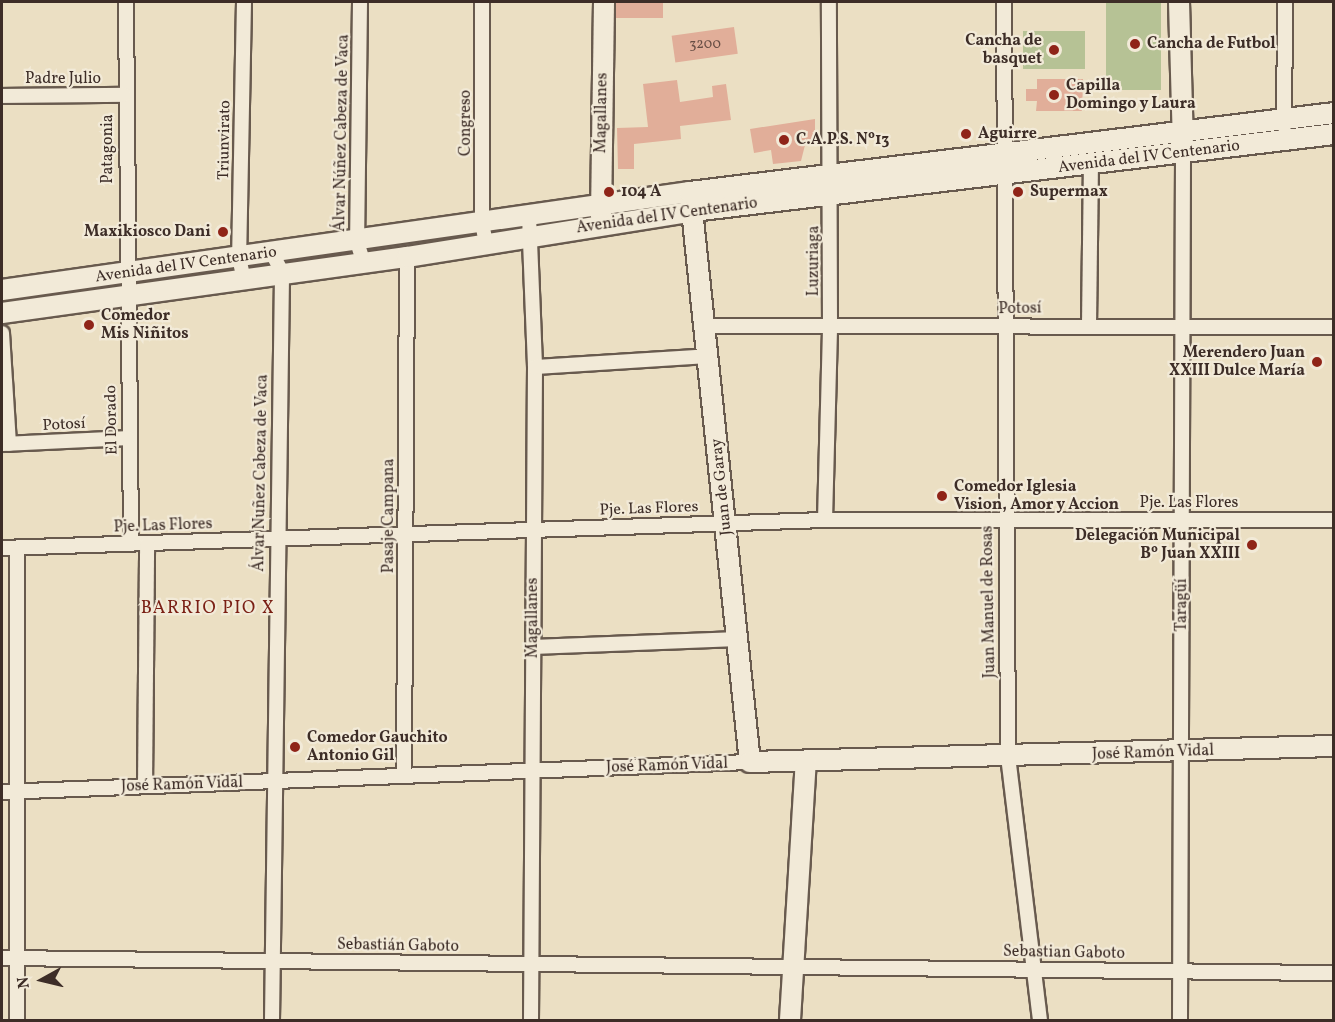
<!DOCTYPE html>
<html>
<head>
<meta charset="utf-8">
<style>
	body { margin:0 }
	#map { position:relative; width:1335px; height:1022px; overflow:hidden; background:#ebdfc3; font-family:Vollkorn,serif }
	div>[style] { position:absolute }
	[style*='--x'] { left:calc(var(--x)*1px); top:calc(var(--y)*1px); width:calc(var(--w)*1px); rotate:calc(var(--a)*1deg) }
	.green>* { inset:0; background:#b6c295; transform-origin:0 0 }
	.building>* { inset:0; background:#e1ae99; transform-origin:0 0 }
	.roads { filter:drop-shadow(2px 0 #685a4e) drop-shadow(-2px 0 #685a4e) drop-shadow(0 2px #685a4e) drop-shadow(0 -2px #685a4e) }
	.street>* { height:14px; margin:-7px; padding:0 7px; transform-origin:7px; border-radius:7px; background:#f2ead8 }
	.secondary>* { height:20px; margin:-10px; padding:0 10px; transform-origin:10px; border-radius:10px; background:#f2ead8 }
	.dots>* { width:16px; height:16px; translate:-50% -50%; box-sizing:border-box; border:3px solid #f2ead8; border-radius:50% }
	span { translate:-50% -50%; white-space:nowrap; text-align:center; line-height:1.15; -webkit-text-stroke:4.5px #f2ead8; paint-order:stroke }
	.number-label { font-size:14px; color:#664d44 }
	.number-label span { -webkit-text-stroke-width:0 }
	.poi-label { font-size:16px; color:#3d2d27; font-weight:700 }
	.right { translate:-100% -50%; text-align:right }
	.left { translate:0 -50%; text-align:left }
	.street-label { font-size:16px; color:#3d2d27 }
	.neighbourhood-label { font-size:18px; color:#7a1f14; letter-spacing:1.5px }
	.frame { position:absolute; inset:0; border:3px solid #3d2d27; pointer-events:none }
	.north { position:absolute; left:12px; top:950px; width:60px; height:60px; -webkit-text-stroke:4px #f2ead8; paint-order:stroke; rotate:262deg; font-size:16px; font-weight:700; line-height:24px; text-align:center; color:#3d2d27 }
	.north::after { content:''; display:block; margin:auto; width:21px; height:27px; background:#3d2d27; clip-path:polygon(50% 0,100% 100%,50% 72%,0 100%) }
</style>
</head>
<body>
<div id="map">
	<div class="green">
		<i style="left:1106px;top:2px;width:55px;height:88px"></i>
		<i style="left:1023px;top:31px;width:62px;height:38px"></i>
	</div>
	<div class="building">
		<i style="left:616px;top:2px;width:47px;height:16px"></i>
		<i style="left:734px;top:27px;width:27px;height:63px;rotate:82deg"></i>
		<i style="clip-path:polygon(1037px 79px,1083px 79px,1082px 111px,1036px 111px,1037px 101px,1026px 101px,1026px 89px,1037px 89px)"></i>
		<i style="clip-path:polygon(677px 80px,680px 102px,713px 97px,712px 86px,726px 84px,731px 120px,680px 126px,681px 139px,634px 144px,634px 169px,618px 169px,617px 128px,648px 127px,643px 84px)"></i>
		<i style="clip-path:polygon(815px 119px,815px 144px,805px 145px,801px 161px,773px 164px,771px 150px,754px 153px,750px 129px)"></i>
	</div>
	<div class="roads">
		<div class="street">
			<i style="--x:126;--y:2;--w:542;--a:89.47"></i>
			<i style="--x:244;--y:2;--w:256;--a:91.1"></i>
			<i style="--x:239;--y:258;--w:22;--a:77"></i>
			<i style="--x:360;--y:2;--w:240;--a:90.7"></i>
			<i style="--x:357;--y:242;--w:22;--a:72"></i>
			<i style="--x:482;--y:2;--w:221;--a:90"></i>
			<i style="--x:482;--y:223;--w:20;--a:79"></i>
			<i style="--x:1004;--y:2;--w:754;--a:89.7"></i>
			<i style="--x:1008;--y:756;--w:266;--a:83.1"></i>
			<i style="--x:2;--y:96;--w:122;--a:-0.5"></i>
			<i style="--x:1284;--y:126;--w:124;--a:-89.5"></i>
			<i style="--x:529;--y:216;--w:151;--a:87.7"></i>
			<i style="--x:535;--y:367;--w:653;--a:90.35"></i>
			<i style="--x:1089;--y:325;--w:161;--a:-89.3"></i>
			<i style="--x:706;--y:326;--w:628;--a:0.09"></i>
			<i style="--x:2;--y:333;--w:111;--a:86.4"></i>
			<i style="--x:535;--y:367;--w:174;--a:-3.6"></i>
			<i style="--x:2;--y:444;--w:126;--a:-2.7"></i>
			<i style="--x:825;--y:520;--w:195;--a:-88.5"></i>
			<i style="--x:830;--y:325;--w:323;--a:-90.2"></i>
			<i style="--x:2;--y:548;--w:823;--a:-1.95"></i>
			<i style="--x:825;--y:520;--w:509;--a:0"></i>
			<i style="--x:533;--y:647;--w:205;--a:-2.2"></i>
			<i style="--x:404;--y:775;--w:518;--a:-89.67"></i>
			<i style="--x:145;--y:786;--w:242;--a:-89.5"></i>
			<i style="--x:2;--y:792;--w:749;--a:-2.3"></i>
			<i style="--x:2;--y:958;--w:1332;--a:0.65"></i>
			<i style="--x:17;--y:1020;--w:472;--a:-90"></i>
			<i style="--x:272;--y:1020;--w:748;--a:-89.23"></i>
			<i style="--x:282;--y:272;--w:21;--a:-118"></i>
			<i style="--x:1180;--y:1020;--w:868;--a:-89.8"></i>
		</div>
		<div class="secondary">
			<i style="--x:1179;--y:2;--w:145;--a:88.4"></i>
			<i style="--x:691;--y:201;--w:564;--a:84"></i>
			<i style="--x:750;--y:762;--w:584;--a:-1.57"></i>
			<i style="--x:601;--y:217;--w:215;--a:-89.2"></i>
			<i style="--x:2;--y:290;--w:695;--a:-8.11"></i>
			<i style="--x:690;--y:192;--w:649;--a:-6.99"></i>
			<i style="--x:2;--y:313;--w:409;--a:-7.9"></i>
			<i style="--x:407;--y:257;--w:290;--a:-9.1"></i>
			<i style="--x:693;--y:211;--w:646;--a:-6.85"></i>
			<i style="--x:790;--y:1020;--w:258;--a:-86.5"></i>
		</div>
	</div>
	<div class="dots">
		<i style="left:1135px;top:44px;background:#8f2418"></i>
		<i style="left:1054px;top:50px;background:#8f2418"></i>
		<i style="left:1054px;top:95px;background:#8f2418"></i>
		<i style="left:966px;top:134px;background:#8f2418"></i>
		<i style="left:784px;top:140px;background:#8f2418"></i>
		<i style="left:609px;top:192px;background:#8f2418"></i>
		<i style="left:1018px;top:192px;background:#8f2418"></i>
		<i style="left:223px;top:232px;background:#8f2418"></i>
		<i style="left:89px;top:325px;background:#8f2418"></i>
		<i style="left:1317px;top:362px;background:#8f2418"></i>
		<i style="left:942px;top:496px;background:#8f2418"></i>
		<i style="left:1252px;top:545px;background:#8f2418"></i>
		<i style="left:295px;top:747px;background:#8f2418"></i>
	</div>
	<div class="number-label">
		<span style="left:705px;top:45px">3200</span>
	</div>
	<div class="poi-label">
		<span class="right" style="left:1042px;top:50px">Cancha de<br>basquet</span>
		<span class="left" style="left:1147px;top:44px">Cancha de Futbol</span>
		<span class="left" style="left:1066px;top:95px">Capilla<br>Domingo y Laura</span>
		<span class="left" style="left:978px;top:134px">Aguirre</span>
		<span class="left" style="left:796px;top:140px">C.A.P.S. Nº13</span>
		<span class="left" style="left:621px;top:192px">104 A</span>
		<span class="left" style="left:1030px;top:192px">Supermax</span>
		<span class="right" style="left:211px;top:232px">Maxikiosco Dani</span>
		<span class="left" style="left:101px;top:325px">Comedor<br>Mis Niñitos</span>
		<span class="right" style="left:1305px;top:362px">Merendero Juan<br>XXIII Dulce María</span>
		<span class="left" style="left:954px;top:496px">Comedor Iglesia<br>Vision, Amor y Accion</span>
		<span class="right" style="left:1240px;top:545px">Delegación Municipal<br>Bº Juan XXIII</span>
		<span class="left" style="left:307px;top:747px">Comedor Gauchito<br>Antonio Gil</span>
	</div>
	<div class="street-label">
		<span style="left:63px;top:79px">Padre Julio</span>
		<span style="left:602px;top:113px;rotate:-89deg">Magallanes</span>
		<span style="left:466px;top:123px;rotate:-90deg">Congreso</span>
		<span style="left:342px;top:133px;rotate:-89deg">Álvar Núñez Cabeza de Vaca</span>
		<span style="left:225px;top:140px;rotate:-89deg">Triunvirato</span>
		<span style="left:108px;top:149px;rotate:-90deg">Patagonia</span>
		<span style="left:1149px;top:157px;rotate:-7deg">Avenida del IV Centenario</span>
		<span style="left:667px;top:216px;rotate:-8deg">Avenida del IV Centenario</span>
		<span style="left:814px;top:261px;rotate:-90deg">Luzuriaga</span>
		<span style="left:186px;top:265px;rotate:-8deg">Avenida del IV Centenario</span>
		<span style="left:1020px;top:309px;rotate:-1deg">Potosí</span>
		<span style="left:112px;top:420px;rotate:-91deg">El Dorado</span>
		<span style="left:64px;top:425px;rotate:-3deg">Potosí</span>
		<span style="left:261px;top:473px;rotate:-89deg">Álvar Nuñez Cabeza de Vaca</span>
		<span style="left:722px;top:487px;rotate:-96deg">Juan de Garay</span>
		<span style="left:1189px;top:503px">Pje. Las Flores</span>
		<span style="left:649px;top:509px;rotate:-2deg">Pje. Las Flores</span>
		<span style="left:389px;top:516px;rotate:-90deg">Pasaje Campana</span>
		<span style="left:163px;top:526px;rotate:-2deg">Pje. Las Flores</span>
		<span style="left:989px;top:602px;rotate:-91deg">Juan Manuel de Rosas</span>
		<span style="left:1182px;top:605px;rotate:-90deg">Taragüí</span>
		<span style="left:533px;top:618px;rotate:-90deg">Magallanes</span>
		<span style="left:1153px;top:753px;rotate:-2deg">José Ramón Vidal</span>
		<span style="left:667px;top:766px;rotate:-2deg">José Ramón Vidal</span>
		<span style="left:182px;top:785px;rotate:-2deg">José Ramón Vidal</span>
		<span style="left:398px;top:946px;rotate:1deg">Sebastián Gaboto</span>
		<span style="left:1064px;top:953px;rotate:1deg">Sebastian Gaboto</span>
	</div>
	<div class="neighbourhood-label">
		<span style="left:208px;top:609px">BARRIO PIO X</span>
	</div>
	<div class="frame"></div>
	<div class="north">N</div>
</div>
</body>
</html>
